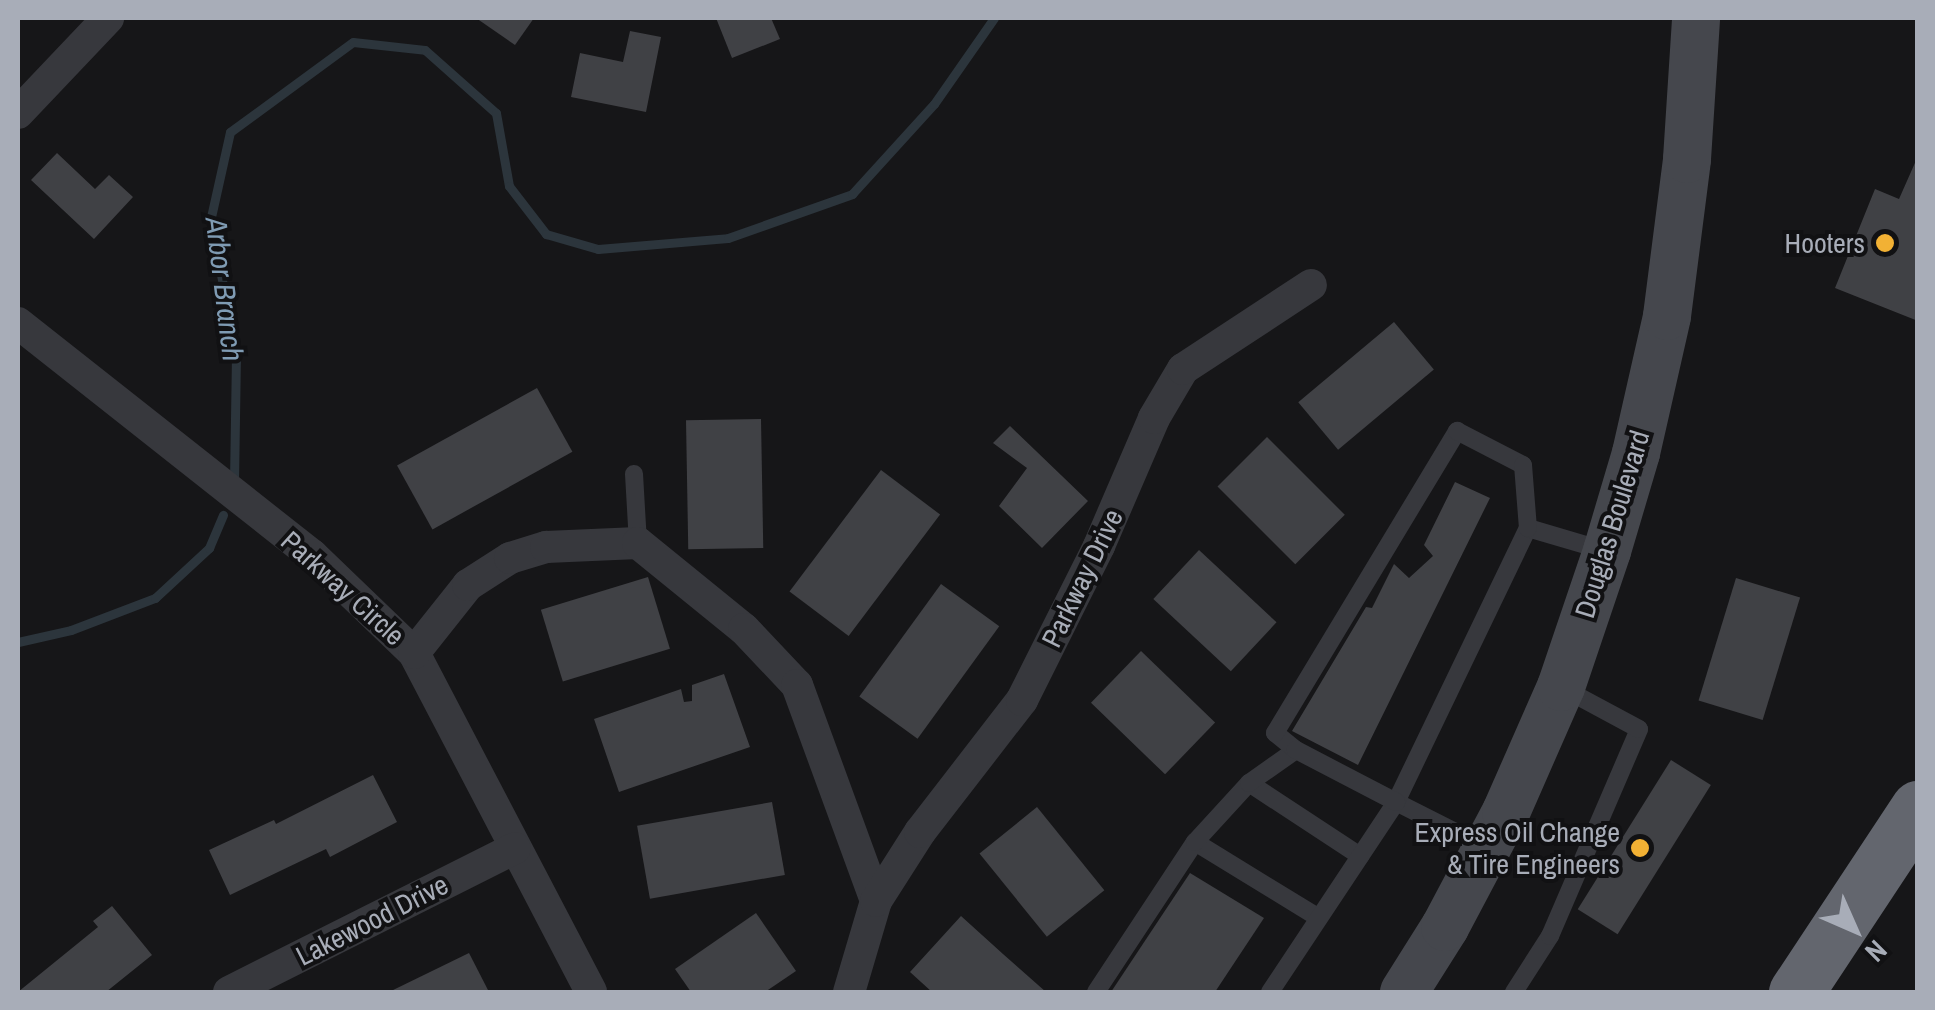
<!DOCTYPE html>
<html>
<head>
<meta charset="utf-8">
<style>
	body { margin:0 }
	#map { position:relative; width:1935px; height:1010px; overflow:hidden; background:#161618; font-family:"Archivo Narrow",sans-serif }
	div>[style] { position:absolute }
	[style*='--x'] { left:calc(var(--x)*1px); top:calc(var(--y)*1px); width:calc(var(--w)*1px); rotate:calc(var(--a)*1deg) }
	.stream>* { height:9px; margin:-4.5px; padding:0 4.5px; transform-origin:4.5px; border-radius:4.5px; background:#2c353c }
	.building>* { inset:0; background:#404145; transform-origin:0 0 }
	.lane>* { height:18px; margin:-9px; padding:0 9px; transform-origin:9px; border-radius:9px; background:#37383d }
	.street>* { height:32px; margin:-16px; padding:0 16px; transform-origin:16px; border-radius:16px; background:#37383d }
	.secondary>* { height:48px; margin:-24px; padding:0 24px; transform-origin:24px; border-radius:24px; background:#45474d }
	.highway>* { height:55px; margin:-27.5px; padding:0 27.5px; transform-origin:27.5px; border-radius:27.5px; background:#63666e }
	.dots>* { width:28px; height:28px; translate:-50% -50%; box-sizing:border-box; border:5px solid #111113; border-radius:50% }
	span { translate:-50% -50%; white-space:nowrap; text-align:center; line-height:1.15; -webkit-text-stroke:8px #111113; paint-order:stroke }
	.poi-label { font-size:28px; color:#a8adb8 }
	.right { translate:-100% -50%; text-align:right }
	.street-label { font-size:28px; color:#a8adb8 }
	.water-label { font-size:30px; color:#7f9bb3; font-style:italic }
	.frame { position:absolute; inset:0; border:20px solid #a8adb8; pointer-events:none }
	.north { position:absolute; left:1805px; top:880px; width:100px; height:100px; -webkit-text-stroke:8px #111113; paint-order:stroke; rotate:135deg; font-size:28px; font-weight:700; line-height:40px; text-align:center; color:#a8adb8 }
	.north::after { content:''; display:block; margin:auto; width:35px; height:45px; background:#a8adb8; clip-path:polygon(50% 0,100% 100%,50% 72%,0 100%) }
</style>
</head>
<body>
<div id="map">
	<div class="stream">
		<i style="--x:234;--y:482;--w:121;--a:-89.1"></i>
		<i style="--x:236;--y:361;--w:146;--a:-99.8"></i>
		<i style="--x:211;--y:217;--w:87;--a:-77.4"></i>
		<i style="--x:230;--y:132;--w:152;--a:-36.2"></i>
		<i style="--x:353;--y:42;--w:72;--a:6.3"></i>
		<i style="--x:425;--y:50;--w:95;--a:41.6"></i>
		<i style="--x:496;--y:113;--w:74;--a:79.9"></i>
		<i style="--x:509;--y:186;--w:61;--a:52.4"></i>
		<i style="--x:546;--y:234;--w:54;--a:16.1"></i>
		<i style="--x:598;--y:249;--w:130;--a:-4.8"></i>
		<i style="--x:728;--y:238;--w:132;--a:-19.5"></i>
		<i style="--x:852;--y:194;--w:122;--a:-47.7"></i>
		<i style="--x:934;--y:104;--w:105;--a:-55.1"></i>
		<i style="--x:18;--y:642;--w:54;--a:-12.8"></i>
		<i style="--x:71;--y:630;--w:90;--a:-20.9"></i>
		<i style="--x:155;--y:598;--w:74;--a:-42.8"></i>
		<i style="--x:209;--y:548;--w:36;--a:-67"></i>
	</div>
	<div class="building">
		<i style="clip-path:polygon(476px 18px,534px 18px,515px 45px)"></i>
		<i style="clip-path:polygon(716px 18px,771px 18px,780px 39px,732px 58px)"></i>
		<i style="clip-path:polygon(630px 31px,661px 37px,646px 112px,571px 97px,580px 53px,623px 62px)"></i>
		<i style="clip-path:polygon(57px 153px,95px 189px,109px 175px,133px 197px,94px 239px,31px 180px)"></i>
		<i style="clip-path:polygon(1918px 156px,1918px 321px,1835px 288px,1875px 189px,1899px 199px)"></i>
		<i style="left:1394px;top:322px;width:62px;height:125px;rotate:50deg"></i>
		<i style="left:537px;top:388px;width:73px;height:160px;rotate:61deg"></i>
		<i style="left:761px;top:419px;width:129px;height:75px;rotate:89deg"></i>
		<i style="clip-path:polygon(1010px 426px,1088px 501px,1042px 548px,999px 506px,1027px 468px,993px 443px)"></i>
		<i style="left:1267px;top:437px;width:110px;height:70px;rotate:45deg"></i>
		<i style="left:881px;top:470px;width:74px;height:152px;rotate:37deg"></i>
		<i style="clip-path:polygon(1455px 482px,1490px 498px,1358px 765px,1292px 731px,1366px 607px,1372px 608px,1394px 564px,1409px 578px,1433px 556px,1424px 545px)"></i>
		<i style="left:1199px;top:550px;width:106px;height:67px;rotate:43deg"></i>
		<i style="left:648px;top:577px;width:75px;height:112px;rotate:73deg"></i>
		<i style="left:1736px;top:578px;width:67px;height:128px;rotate:17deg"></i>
		<i style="left:941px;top:584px;width:72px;height:139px;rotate:36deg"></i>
		<i style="left:1141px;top:651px;width:103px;height:72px;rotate:44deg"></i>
		<i style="clip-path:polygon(724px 674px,750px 747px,619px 792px,594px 719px,681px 689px,684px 702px,692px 701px,692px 685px)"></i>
		<i style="left:1671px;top:760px;width:47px;height:176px;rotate:32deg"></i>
		<i style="clip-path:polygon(373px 775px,397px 822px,330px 857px,326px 849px,230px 895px,209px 850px,274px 820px,276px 824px)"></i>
		<i style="left:772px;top:802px;width:74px;height:137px;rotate:80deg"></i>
		<i style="left:1037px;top:807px;width:107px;height:74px;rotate:51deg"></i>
		<i style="clip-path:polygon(1190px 873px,1264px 918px,1215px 992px,1111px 992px)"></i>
		<i style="clip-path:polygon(112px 906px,152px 955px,106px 992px,18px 992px,98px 927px,93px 921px)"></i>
		<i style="clip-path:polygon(756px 913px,796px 971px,765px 992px,691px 992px,675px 969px)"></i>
		<i style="clip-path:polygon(961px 916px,1003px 954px,1046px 992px,932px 992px,910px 972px)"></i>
		<i style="clip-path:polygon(469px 953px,489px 992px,389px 992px)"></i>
	</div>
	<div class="lane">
		<i style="--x:634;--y:474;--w:69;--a:86.7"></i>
		<i style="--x:1249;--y:783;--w:133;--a:33.3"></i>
		<i style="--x:1195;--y:842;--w:145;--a:31.5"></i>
		<i style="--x:1487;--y:848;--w:102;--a:-153.2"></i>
		<i style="--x:1396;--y:802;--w:304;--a:-64.3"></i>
		<i style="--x:1528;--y:528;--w:81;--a:16.4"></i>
		<i style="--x:1096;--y:992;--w:180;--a:-56.6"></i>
		<i style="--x:1195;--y:842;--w:80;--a:-47.5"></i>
		<i style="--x:1249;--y:783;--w:57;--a:-35.1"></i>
		<i style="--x:1296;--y:750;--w:27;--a:-141"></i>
		<i style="--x:1275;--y:733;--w:353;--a:-58.9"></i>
		<i style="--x:1457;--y:431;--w:74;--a:27.3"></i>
		<i style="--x:1523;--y:465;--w:63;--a:85.5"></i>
		<i style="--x:1270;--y:992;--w:228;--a:-56.4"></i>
		<i style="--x:1396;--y:802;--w:113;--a:-152.5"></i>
		<i style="--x:1514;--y:992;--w:67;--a:-57.3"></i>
		<i style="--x:1550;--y:936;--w:225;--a:-66.7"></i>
		<i style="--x:1639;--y:729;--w:89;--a:-151.7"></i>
	</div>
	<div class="street">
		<i style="--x:18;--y:113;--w:131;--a:-46.5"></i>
		<i style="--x:18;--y:323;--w:375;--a:38.3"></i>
		<i style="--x:312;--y:555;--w:141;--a:43.9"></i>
		<i style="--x:414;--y:653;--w:382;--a:62.4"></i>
		<i style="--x:414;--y:653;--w:87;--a:-51.5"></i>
		<i style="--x:468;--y:585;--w:50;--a:-32.7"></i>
		<i style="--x:510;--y:558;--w:38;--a:-17"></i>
		<i style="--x:546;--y:547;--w:92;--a:-2.5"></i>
		<i style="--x:638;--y:543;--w:136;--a:39.1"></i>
		<i style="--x:744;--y:629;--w:77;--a:46.6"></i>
		<i style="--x:797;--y:685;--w:230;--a:69.9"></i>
		<i style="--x:876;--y:901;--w:95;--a:106.5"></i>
		<i style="--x:876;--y:901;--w:82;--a:-57.5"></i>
		<i style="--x:920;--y:832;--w:167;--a:-52.3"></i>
		<i style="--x:1022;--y:700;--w:172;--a:-63.4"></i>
		<i style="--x:1099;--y:546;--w:139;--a:-66.7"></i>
		<i style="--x:1154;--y:418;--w:57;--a:-59.4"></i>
		<i style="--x:1183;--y:369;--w:153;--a:-33.3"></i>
		<i style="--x:229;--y:992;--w:320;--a:-26.7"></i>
	</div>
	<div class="secondary">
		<i style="--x:1404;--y:992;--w:77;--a:-57.8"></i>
		<i style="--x:1445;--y:927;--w:130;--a:-62.1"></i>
		<i style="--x:1506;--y:812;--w:137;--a:-66.3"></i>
		<i style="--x:1561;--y:687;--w:144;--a:-71.3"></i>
		<i style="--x:1607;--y:551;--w:102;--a:-73.5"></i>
		<i style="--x:1636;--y:453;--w:140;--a:-77.2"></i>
		<i style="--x:1667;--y:316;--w:158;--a:-82.7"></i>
		<i style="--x:1687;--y:159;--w:141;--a:-86.3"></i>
	</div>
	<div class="highway">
		<i style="--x:1796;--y:992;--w:221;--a:-56.5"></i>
	</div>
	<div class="dots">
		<i style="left:1885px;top:243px;background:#f2b134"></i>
		<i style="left:1640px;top:848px;background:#f2b134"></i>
	</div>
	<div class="poi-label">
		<span class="right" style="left:1865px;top:243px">Hooters</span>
		<span class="right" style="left:1620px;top:848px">Express Oil Change<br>&amp; Tire Engineers</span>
	</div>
	<div class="street-label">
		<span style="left:1612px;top:524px;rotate:-73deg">Douglas Boulevard</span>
		<span style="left:1082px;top:578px;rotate:-64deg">Parkway Drive</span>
		<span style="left:343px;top:588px;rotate:42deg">Parkway Circle</span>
		<span style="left:372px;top:920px;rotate:-27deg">Lakewood Drive</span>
	</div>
	<div class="water-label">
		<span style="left:225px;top:289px;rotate:83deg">Arbor Branch</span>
	</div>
	<div class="frame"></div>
	<div class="north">N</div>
</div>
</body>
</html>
